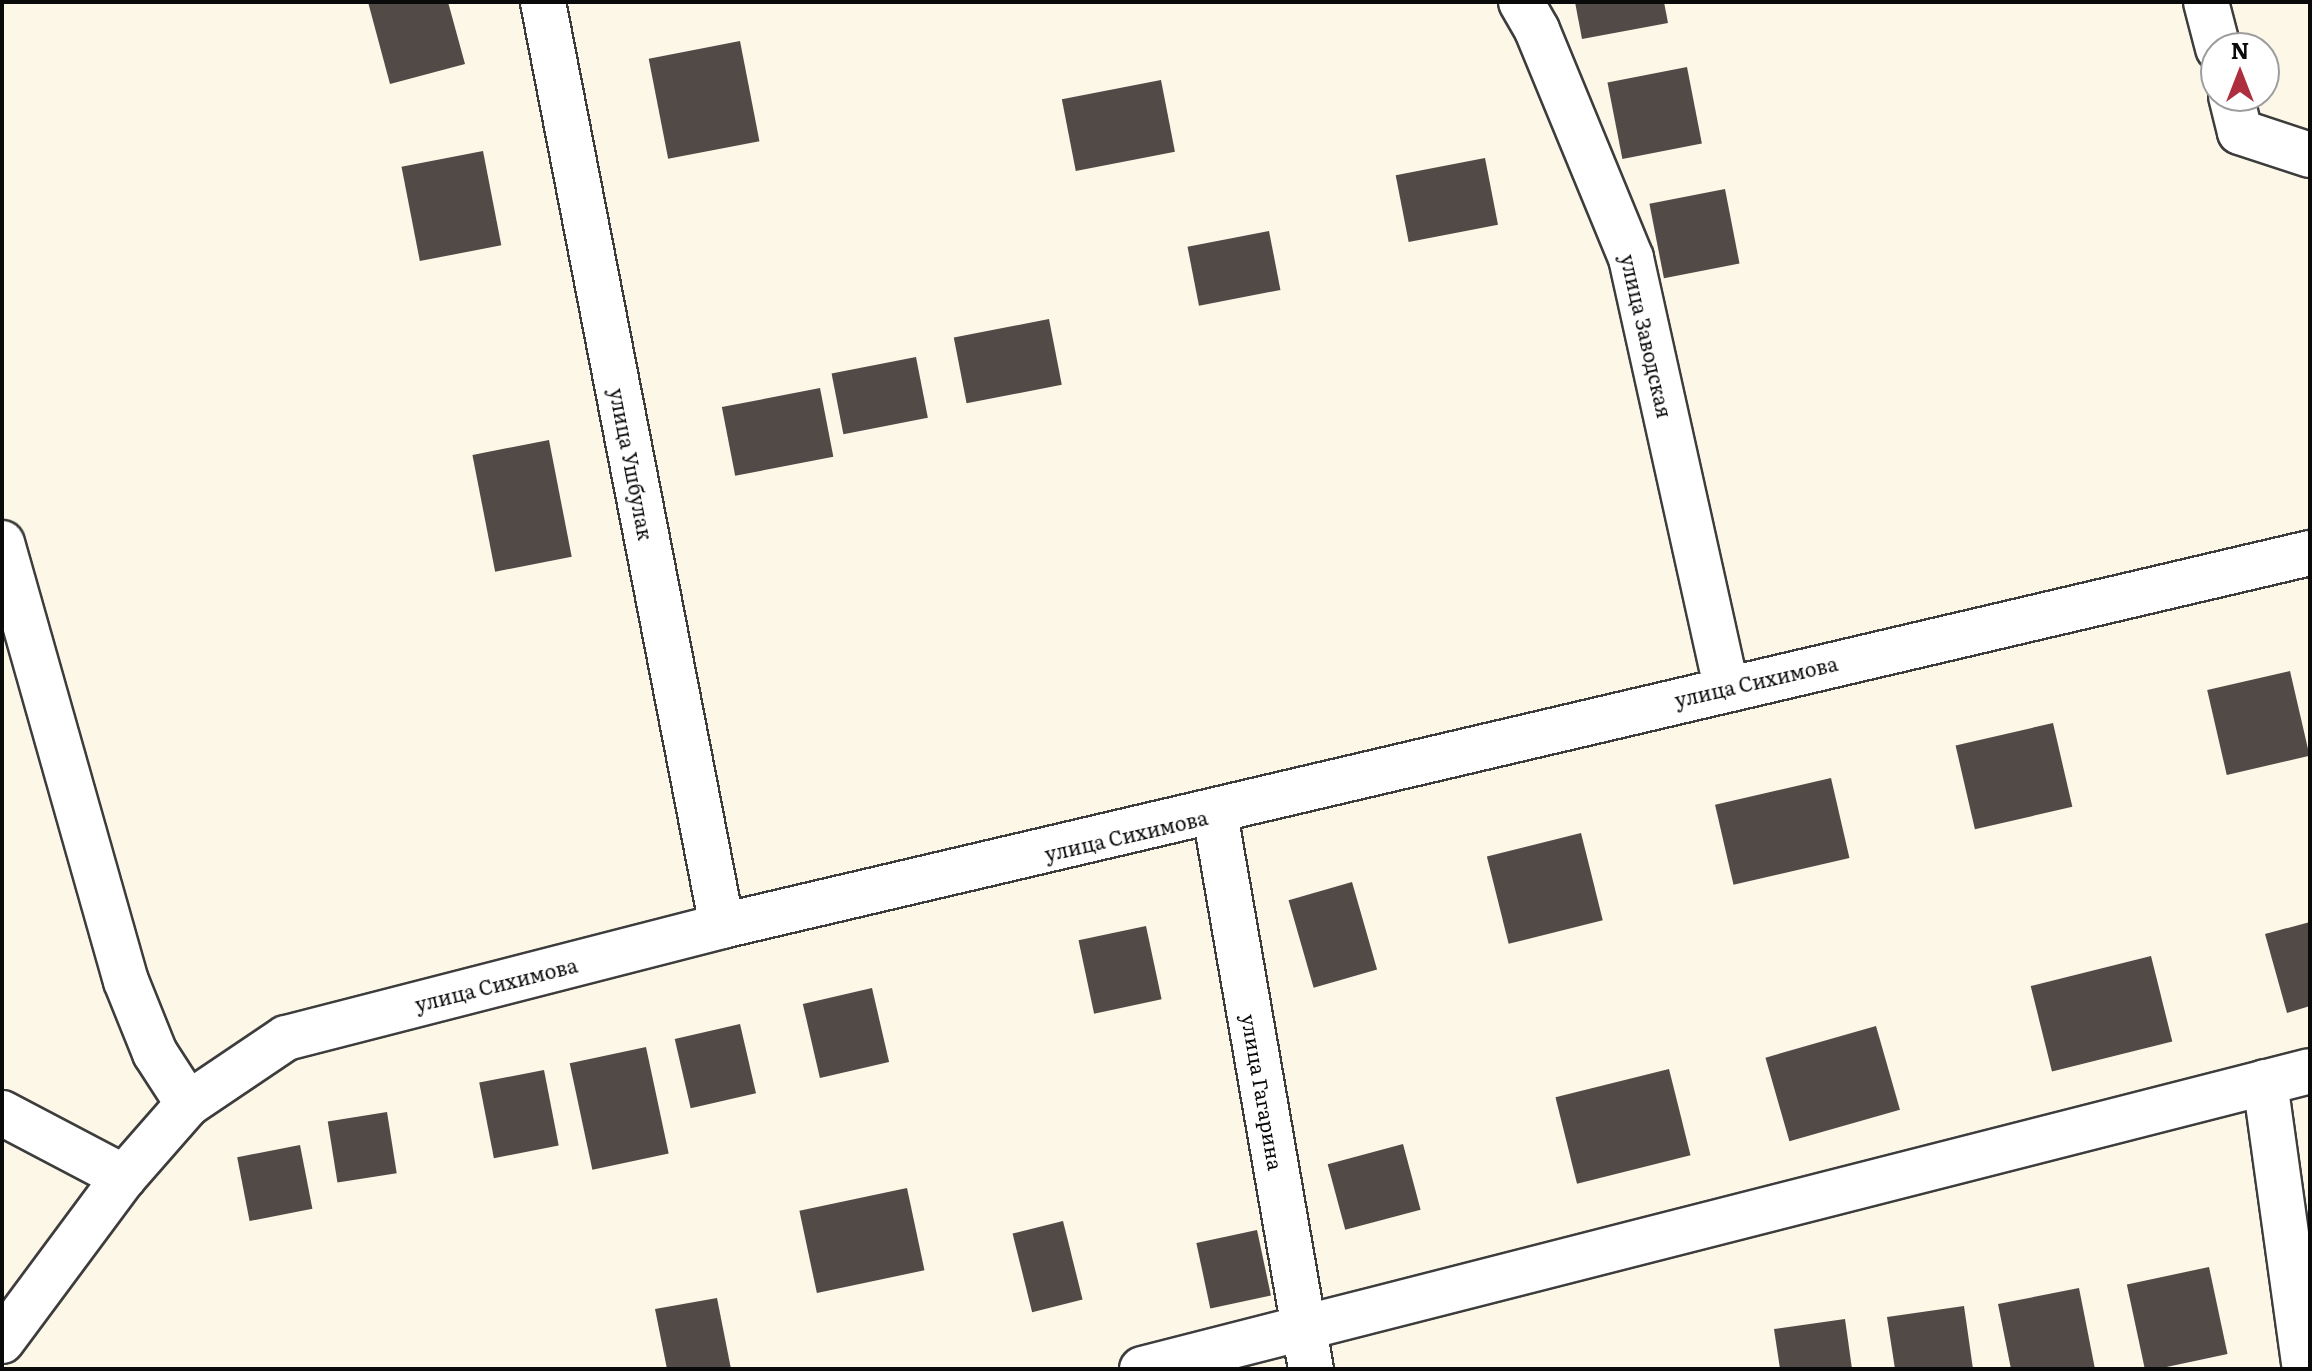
<!DOCTYPE html>
<html>
<head>
<meta charset="utf-8">
<style>
	body { margin:0 }
	#map { position:relative; width:2312px; height:1371px; overflow:hidden; background:#fdf7e8; font-family:Literata,serif }
	div>[style] { position:absolute }
	[style*='--x'] { left:calc(var(--x)*1px); top:calc(var(--y)*1px); width:calc(var(--w)*1px); rotate:calc(var(--a)*1deg) }
	.building>* { inset:0; background:#514a47; transform-origin:0 0 }
	.roads { filter:drop-shadow(2px 0 #3d3d3d) drop-shadow(-2px 0 #3d3d3d) drop-shadow(0 2px #3d3d3d) drop-shadow(0 -2px #3d3d3d) }
	.minor>* { height:44px; margin:-22px; padding:0 22px; transform-origin:22px; border-radius:22px; background:#fff }
	span { translate:-50% -50%; white-space:nowrap; text-align:center; line-height:1.15; -webkit-text-stroke:8px #fff; paint-order:stroke }
	.street-label { font-size:20px; color:#0a0a0a }
	.frame { position:absolute; inset:0; border:4px solid #0a0a0a; pointer-events:none }
	.north { position:absolute; left:2200px; top:32px; width:80px; height:80px; box-sizing:border-box; background:#fff; border:2px solid #9d9d9d; border-radius:50%; rotate:0deg; font-size:22px; font-weight:700; line-height:32px; text-align:center; color:#0a0a0a }
	.north::after { content:''; display:block; margin:auto; width:28px; height:36px; background:#ad2f3f; clip-path:polygon(50% 0,100% 100%,50% 72%,0 100%) }
</style>
</head>
<body>
<div id="map">
	<div class="building">
		<i style="clip-path:polygon(368px 2px,448px 2px,465px 64px,390px 84px)"></i>
		<i style="clip-path:polygon(1575px 2px,1664px 2px,1668px 23px,1582px 39px)"></i>
		<i style="left:740px;top:41px;width:102px;height:93px;rotate:79deg"></i>
		<i style="left:1687px;top:67px;width:78px;height:81px;rotate:79deg"></i>
		<i style="left:1161px;top:80px;width:73px;height:101px;rotate:79deg"></i>
		<i style="left:483px;top:151px;width:96px;height:83px;rotate:79deg"></i>
		<i style="left:1485px;top:158px;width:68px;height:91px;rotate:79deg"></i>
		<i style="left:1725px;top:189px;width:76px;height:77px;rotate:79deg"></i>
		<i style="left:1269px;top:231px;width:60px;height:83px;rotate:79deg"></i>
		<i style="left:1049px;top:319px;width:67px;height:97px;rotate:79deg"></i>
		<i style="left:916px;top:357px;width:62px;height:86px;rotate:79deg"></i>
		<i style="left:820px;top:388px;width:70px;height:100px;rotate:79deg"></i>
		<i style="left:549px;top:440px;width:119px;height:78px;rotate:79deg"></i>
		<i style="left:2290px;top:671px;width:87px;height:85px;rotate:77deg"></i>
		<i style="left:2053px;top:723px;width:86px;height:100px;rotate:77deg"></i>
		<i style="left:1831px;top:778px;width:82px;height:119px;rotate:77deg"></i>
		<i style="left:1581px;top:833px;width:90px;height:97px;rotate:76deg"></i>
		<i style="left:1352px;top:882px;width:91px;height:66px;rotate:74deg"></i>
		<i style="clip-path:polygon(2310px 922px,2310px 1006px,2287px 1013px,2265px 934px)"></i>
		<i style="left:1146px;top:926px;width:75px;height:69px;rotate:78deg"></i>
		<i style="left:2151px;top:956px;width:88px;height:124px;rotate:76deg"></i>
		<i style="left:872px;top:988px;width:76px;height:71px;rotate:77deg"></i>
		<i style="left:740px;top:1024px;width:71px;height:67px;rotate:77deg"></i>
		<i style="left:1876px;top:1026px;width:87px;height:115px;rotate:74deg"></i>
		<i style="left:646px;top:1047px;width:109px;height:78px;rotate:78deg"></i>
		<i style="left:1669px;top:1069px;width:89px;height:117px;rotate:76deg"></i>
		<i style="left:544px;top:1070px;width:77px;height:66px;rotate:79deg"></i>
		<i style="left:387px;top:1112px;width:62px;height:60px;rotate:81deg"></i>
		<i style="left:1403px;top:1144px;width:68px;height:78px;rotate:75deg"></i>
		<i style="left:300px;top:1145px;width:65px;height:64px;rotate:79deg"></i>
		<i style="left:907px;top:1188px;width:84px;height:110px;rotate:78deg"></i>
		<i style="left:1063px;top:1221px;width:81px;height:52px;rotate:76deg"></i>
		<i style="left:1257px;top:1230px;width:67px;height:62px;rotate:78deg"></i>
		<i style="left:2209px;top:1267px;width:89px;height:84px;rotate:78deg"></i>
		<i style="clip-path:polygon(2079px 1288px,2095px 1369px,2011px 1369px,1998px 1304px)"></i>
		<i style="clip-path:polygon(717px 1298px,731px 1369px,667px 1369px,655px 1309px)"></i>
		<i style="clip-path:polygon(1964px 1306px,1973px 1369px,1895px 1369px,1887px 1317px)"></i>
		<i style="clip-path:polygon(1845px 1319px,1852px 1369px,1780px 1369px,1774px 1329px)"></i>
	</div>
	<div class="roads">
		<div class="minor">
			<i style="--x:543;--y:2;--w:941;--a:79.04"></i>
			<i style="--x:1521;--y:2;--w:32;--a:60"></i>
			<i style="--x:1537;--y:30;--w:247;--a:67.6"></i>
			<i style="--x:1631;--y:258;--w:439;--a:77.5"></i>
			<i style="--x:2206;--y:2;--w:48;--a:75.4"></i>
			<i style="--x:2231;--y:96;--w:37;--a:76"></i>
			<i style="--x:2240;--y:132;--w:74;--a:18.2"></i>
			<i style="--x:2;--y:543;--w:455;--a:74.2"></i>
			<i style="--x:126;--y:981;--w:78;--a:68.1"></i>
			<i style="--x:155;--y:1053;--w:61;--a:57.1"></i>
			<i style="--x:1215;--y:814;--w:563;--a:80.19"></i>
			<i style="--x:2265;--y:1082;--w:290;--a:82.1"></i>
			<i style="--x:2;--y:1113;--w:138;--a:27.7"></i>
			<i style="--x:2;--y:1341;--w:204;--a:-53.4"></i>
			<i style="--x:124;--y:1177;--w:97;--a:-48.8"></i>
			<i style="--x:188;--y:1104;--w:118;--a:-34"></i>
			<i style="--x:286;--y:1038;--w:450;--a:-14.4"></i>
			<i style="--x:722;--y:926;--w:1631;--a:-13.22"></i>
			<i style="--x:1142;--y:1369;--w:1205;--a:-14.31"></i>
		</div>
	</div>
	<div class="street-label">
		<span style="left:1647px;top:336px;rotate:77deg">улица Заводская</span>
		<span style="left:632px;top:464px;rotate:79deg">улица Ушбулак</span>
		<span style="left:1756px;top:681px;rotate:-13deg">улица Сихимова</span>
		<span style="left:1126px;top:835px;rotate:-13deg">улица Сихимова</span>
		<span style="left:496px;top:984px;rotate:-14deg">улица Сихимова</span>
		<span style="left:1263px;top:1092px;rotate:80deg">улица Гагарина</span>
	</div>
	<div class="frame"></div>
	<div class="north">N</div>
</div>
</body>
</html>
